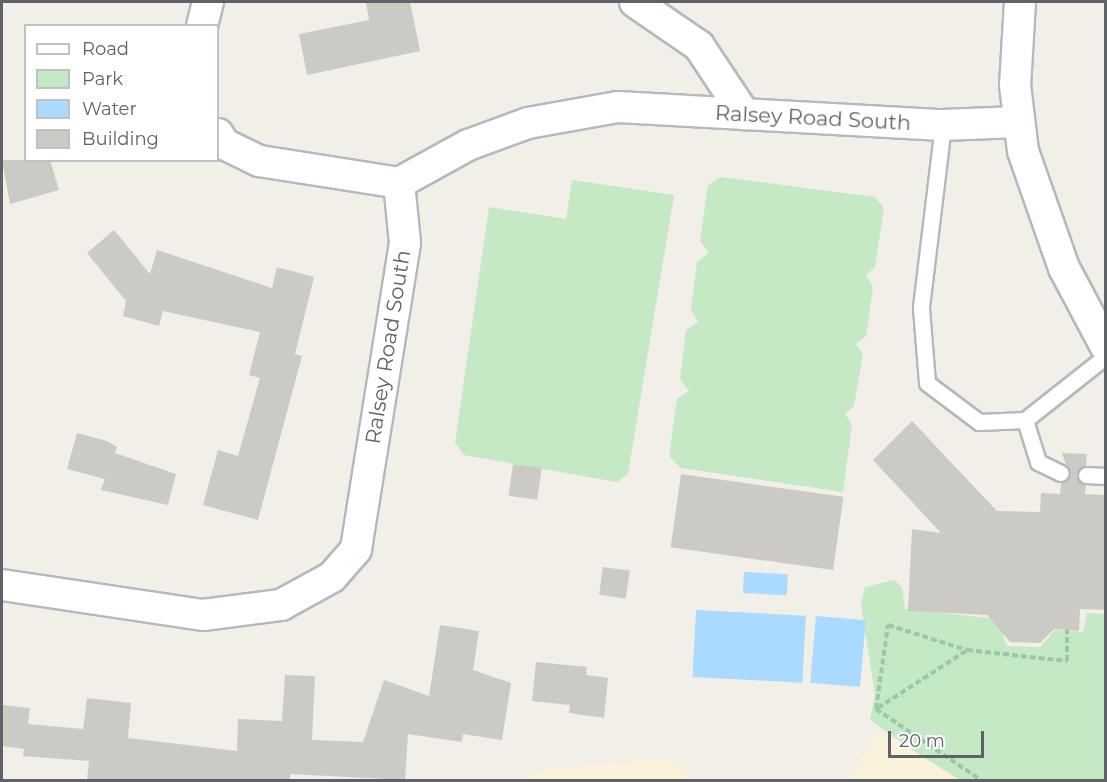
<!DOCTYPE html>
<html>
<head>
<meta charset="utf-8">
<style>
	body { margin:0 }
	#map { position:relative; width:1107px; height:782px; overflow:hidden; background:#f1efe8; font-family:Montserrat,sans-serif }
	div>[style] { position:absolute }
	[style*='--x'] { left:calc(var(--x)*1px); top:calc(var(--y)*1px); width:calc(var(--w)*1px); rotate:calc(var(--a)*1deg) }
	.green>* { inset:0; background:#c5e8c5 }
	.sand>* { inset:0; background:#fbf3d9 }
	.water>* { inset:0; background:#aadaff; transform-origin:0 0 }
	.building>* { inset:0; background:#cccac5; transform-origin:0 0 }
	.path>* { height:4px; margin-top:-2px; transform-origin:0; background:repeating-linear-gradient(90deg,#9cc7a9 0 6px,transparent 0 9px) }
	.roads { filter:drop-shadow(2px 0 #b5b8bc) drop-shadow(-2px 0 #b5b8bc) drop-shadow(0 2px #b5b8bc) drop-shadow(0 -2px #b5b8bc) }
	.service>* { height:15px; margin:-7.5px; padding:0 7.5px; transform-origin:7.5px; border-radius:7.5px; background:#fff }
	.minor>* { height:30px; margin:-15px; padding:0 15px; transform-origin:15px; border-radius:15px; background:#fff }
	span { translate:-50% -50%; white-space:nowrap; text-align:center; line-height:1.15; -webkit-text-stroke:4.5px #fff; paint-order:stroke }
	.street-label { font-size:21px; color:#5f6368 }
	.frame { position:absolute; inset:0; border:3px solid #5f6368; pointer-events:none }
	.legend { position:absolute; left:24px; top:24px; width:195px; height:138px; box-sizing:border-box; background:#fff; border:2px solid #bfc1c3; margin:0; padding:8px 10px; list-style:none; font-size:18px; color:#5f6368 }
	.legend li { display:flex; align-items:center; gap:12px; height:30px }
	.legend b { width:30px; border:2px solid #bfc1c3 }
	.scale { position:absolute; left:888px; top:731px; width:96px; height:27px; box-sizing:border-box; border:3px solid #5f6368; border-top:0; padding-left:8px; font-size:18px; line-height:21px; white-space:nowrap; color:#5f6368; -webkit-text-stroke:4px #fff; paint-order:stroke }
</style>
</head>
<body>
<div id="map">
	<div class="green">
		<i style="clip-path:polygon(721px 177px,875px 197px,884px 208px,875px 267px,866px 275px,873px 287px,866px 336px,856px 344px,863px 354px,854px 406px,845px 414px,852px 425px,843px 492px,681px 468px,669px 456px,677px 399px,689px 391px,680px 379px,686px 330px,698px 322px,691px 310px,697px 262px,709px 253px,700px 241px,708px 185px)"></i>
		<i style="clip-path:polygon(572px 180px,674px 195px,628px 474px,617px 482px,464px 455px,455px 443px,489px 207px,566px 219px)"></i>
		<i style="clip-path:polygon(894px 580px,902px 587px,905px 609px,997px 619px,1007px 646px,1040px 647px,1055px 630px,1083px 632px,1087px 613px,1105px 614px,1105px 780px,956px 780px,870px 720px,875px 695px,861px 604px,865px 587px)"></i>
	</div>
	<div class="sand">
		<i style="clip-path:polygon(878px 729px,960px 780px,849px 780px)"></i>
		<i style="clip-path:polygon(672px 760px,693px 780px,518px 780px,549px 768px)"></i>
	</div>
	<div class="water">
		<i style="left:744px;top:572px;width:44px;height:21px;rotate:3deg"></i>
		<i style="left:696px;top:610px;width:110px;height:67px;rotate:3deg"></i>
		<i style="left:816px;top:616px;width:50px;height:67px;rotate:5deg"></i>
	</div>
	<div class="building">
		<i style="clip-path:polygon(366px 2px,410px 2px,420px 51px,307px 75px,299px 34px,369px 20px)"></i>
		<i style="clip-path:polygon(2px 160px,50px 160px,59px 190px,10px 204px)"></i>
		<i style="clip-path:polygon(114px 230px,150px 274px,157px 250px,272px 288px,277px 267px,314px 277px,295px 354px,302px 356px,258px 520px,203px 505px,218px 450px,238px 456px,260px 378px,249px 375px,260px 332px,163px 311px,159px 326px,123px 316px,126px 301px,87px 253px)"></i>
		<i style="clip-path:polygon(912px 421px,997px 511px,1040px 512px,1041px 493px,1060px 494px,1061px 483px,1070px 477px,1062px 453px,1087px 454px,1086px 465px,1076px 475px,1086px 485px,1085px 494px,1104px 495px,1106px 610px,1080px 609px,1079px 631px,1054px 629px,1040px 643px,1010px 642px,987px 615px,908px 611px,912px 529px,941px 533px,873px 460px)"></i>
		<i style="clip-path:polygon(77px 433px,107px 441px,117px 447px,115px 453px,176px 474px,168px 505px,101px 490px,105px 479px,67px 469px)"></i>
		<i style="left:513px;top:464px;width:29px;height:32px;rotate:8deg"></i>
		<i style="left:681px;top:474px;width:164px;height:74px;rotate:8deg"></i>
		<i style="left:603px;top:567px;width:27px;height:28px;rotate:8deg"></i>
		<i style="clip-path:polygon(440px 625px,479px 631px,473px 670px,511px 683px,502px 740px,463px 734px,462px 742px,408px 734px,405px 780px,290px 774px,290px 780px,87px 780px,89px 761px,23px 756px,24px 749px,2px 746px,2px 705px,30px 708px,28px 724px,83px 729px,87px 698px,131px 703px,128px 738px,237px 751px,238px 719px,282px 721px,285px 675px,315px 676px,312px 740px,363px 742px,384px 680px,429px 696px)"></i>
		<i style="clip-path:polygon(536px 662px,587px 667px,586px 675px,608px 678px,604px 718px,569px 713px,570px 705px,532px 701px)"></i>
	</div>
	<div class="path">
		<i style="--x:966;--y:651;--w:107;--a:147.2"></i>
		<i style="--x:876;--y:709;--w:127;--a:34.1"></i>
		<i style="--x:876;--y:709;--w:85;--a:-81.9"></i>
		<i style="--x:888;--y:625;--w:83;--a:17.6"></i>
		<i style="--x:967;--y:650;--w:101;--a:6.3"></i>
		<i style="--x:1067;--y:661;--w:31;--a:-90"></i>
	</div>
	<div class="roads">
		<div class="service">
			<i style="--x:943;--y:125;--w:184;--a:96.9"></i>
			<i style="--x:921;--y:308;--w:75;--a:85.4"></i>
			<i style="--x:927;--y:383;--w:65;--a:36.9"></i>
			<i style="--x:979;--y:422;--w:46;--a:-2.5"></i>
			<i style="--x:1025;--y:420;--w:103;--a:-38.3"></i>
			<i style="--x:1025;--y:420;--w:44;--a:72.8"></i>
			<i style="--x:1038;--y:462;--w:25;--a:26"></i>
			<i style="--x:1086;--y:475;--w:20;--a:3"></i>
		</div>
		<div class="minor">
			<i style="--x:635;--y:2;--w:78;--a:34.5"></i>
			<i style="--x:699;--y:46;--w:82;--a:56.5"></i>
			<i style="--x:1020;--y:2;--w:83;--a:93.4"></i>
			<i style="--x:1015;--y:85;--w:66;--a:83.1"></i>
			<i style="--x:1023;--y:151;--w:124;--a:70.7"></i>
			<i style="--x:1064;--y:268;--w:89;--a:62"></i>
			<i style="--x:202;--y:26;--w:25;--a:-76"></i>
			<i style="--x:218;--y:134;--w:12;--a:59"></i>
			<i style="--x:224;--y:144;--w:39;--a:26"></i>
			<i style="--x:259;--y:161;--w:142;--a:8.9"></i>
			<i style="--x:2;--y:585;--w:203;--a:8.5"></i>
			<i style="--x:203;--y:615;--w:79;--a:-7.3"></i>
			<i style="--x:281;--y:605;--w:58;--a:-28.8"></i>
			<i style="--x:332;--y:577;--w:37;--a:-49"></i>
			<i style="--x:356;--y:549;--w:310;--a:-80.9"></i>
			<i style="--x:405;--y:243;--w:60;--a:-95.7"></i>
			<i style="--x:399;--y:183;--w:79;--a:-28.8"></i>
			<i style="--x:468;--y:145;--w:64;--a:-20.1"></i>
			<i style="--x:528;--y:123;--w:91;--a:-10.1"></i>
			<i style="--x:618;--y:107;--w:325;--a:3.2"></i>
			<i style="--x:943;--y:125;--w:74;--a:-2.3"></i>
		</div>
	</div>
	<div class="street-label">
		<span style="left:813px;top:118px;rotate:3deg">Ralsey Road South</span>
		<span style="left:388px;top:347px;rotate:-81deg">Ralsey Road South</span>
	</div>
	<div class="frame"></div>
	<ul class="legend">
	<li><b style="height:8px;background:#fff"></b>Road</li>
	<li><b style="height:16px;background:#c5e8c5"></b>Park</li>
	<li><b style="height:16px;background:#aadaff"></b>Water</li>
	<li><b style="height:16px;background:#cccac5"></b>Building</li>
	</ul>
	<div class="scale">20 m</div>
</div>
</body>
</html>
